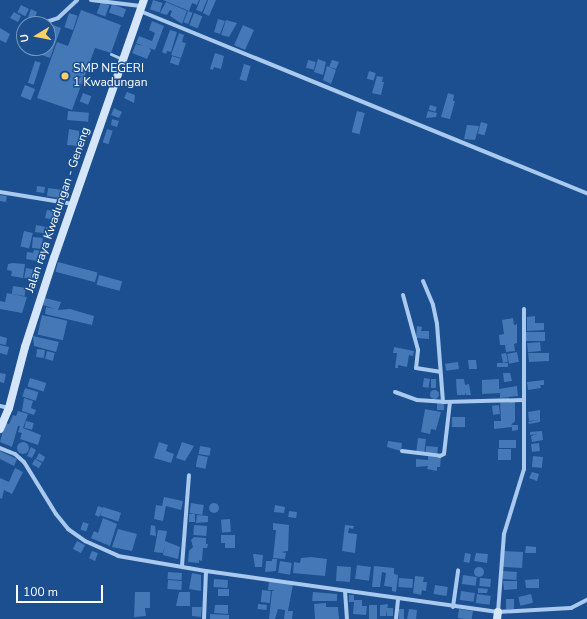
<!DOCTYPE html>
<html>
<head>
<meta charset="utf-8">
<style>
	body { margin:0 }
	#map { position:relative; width:587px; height:619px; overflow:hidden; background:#1b4f8f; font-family:"Nunito Sans",sans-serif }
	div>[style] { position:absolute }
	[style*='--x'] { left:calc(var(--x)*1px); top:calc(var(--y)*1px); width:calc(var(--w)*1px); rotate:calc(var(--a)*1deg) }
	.building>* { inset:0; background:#4478b7; transform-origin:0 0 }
	.round { border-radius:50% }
	.lane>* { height:3px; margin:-1.5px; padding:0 1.5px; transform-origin:1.5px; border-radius:1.5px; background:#a9c9ee }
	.street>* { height:4px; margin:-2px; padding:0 2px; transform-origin:2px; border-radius:2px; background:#a9c9ee }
	.secondary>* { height:8px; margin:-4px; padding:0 4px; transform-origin:4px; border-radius:4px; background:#d6e6fa }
	.dots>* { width:11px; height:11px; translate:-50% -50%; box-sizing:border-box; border:2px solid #1b4f8f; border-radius:50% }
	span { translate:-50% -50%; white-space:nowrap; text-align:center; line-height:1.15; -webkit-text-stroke:3px #1b4f8f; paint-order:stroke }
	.poi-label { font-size:12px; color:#fff }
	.left { translate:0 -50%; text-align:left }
	.street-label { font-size:12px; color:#fff }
	.north { position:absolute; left:16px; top:16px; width:40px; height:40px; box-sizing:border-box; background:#1b4f8f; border:1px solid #7695bc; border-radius:50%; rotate:260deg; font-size:11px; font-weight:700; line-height:16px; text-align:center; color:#fff }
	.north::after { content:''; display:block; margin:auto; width:14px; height:18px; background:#ffd166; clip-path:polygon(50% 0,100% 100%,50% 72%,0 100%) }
	.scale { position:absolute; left:16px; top:585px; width:87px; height:18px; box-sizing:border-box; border:2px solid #fff; border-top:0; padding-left:5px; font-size:12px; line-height:14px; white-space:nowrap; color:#fff; -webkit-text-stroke:3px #1b4f8f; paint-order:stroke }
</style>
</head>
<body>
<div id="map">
	<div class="building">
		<i style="left:153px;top:0;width:10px;height:10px;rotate:17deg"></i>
		<i style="clip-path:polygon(163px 0,199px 0,197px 5px,192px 3px,189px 11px)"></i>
		<i style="clip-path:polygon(200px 0,207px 0,202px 12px,196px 10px)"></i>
		<i style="clip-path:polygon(208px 0,216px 0,209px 16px,203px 13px)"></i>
		<i style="left:101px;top:2px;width:9px;height:12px;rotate:21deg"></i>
		<i style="clip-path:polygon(166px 2px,187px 11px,182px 24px,170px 16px,172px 11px,170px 10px,167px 15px,160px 13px)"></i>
		<i style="left:112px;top:4px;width:15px;height:9px;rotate:20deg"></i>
		<i style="left:21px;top:5px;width:9px;height:8px;rotate:27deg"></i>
		<i style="clip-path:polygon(31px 9px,37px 12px,34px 20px,28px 17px)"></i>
		<i style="clip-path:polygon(81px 10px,121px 25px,111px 53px,95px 48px,72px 110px,37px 98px,57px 42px,68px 46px)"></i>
		<i style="left:188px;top:11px;width:5px;height:12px;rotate:22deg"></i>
		<i style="clip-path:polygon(14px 12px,21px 16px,18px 22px,10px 18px)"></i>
		<i style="left:69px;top:13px;width:9px;height:15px;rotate:18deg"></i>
		<i style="left:194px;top:13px;width:9px;height:13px;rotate:21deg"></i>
		<i style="clip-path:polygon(218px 19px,225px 21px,220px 34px,214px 32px)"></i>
		<i style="clip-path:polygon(226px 20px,237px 23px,229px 37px,221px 35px)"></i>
		<i style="clip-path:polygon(152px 21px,164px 26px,155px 50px,149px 48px,151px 50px,147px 59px,132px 53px,136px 44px,144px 46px,136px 43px,139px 36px,152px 41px,155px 33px,149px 30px)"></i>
		<i style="clip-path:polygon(53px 25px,61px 28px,50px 58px,42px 55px,45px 48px,48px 48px)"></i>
		<i style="left:243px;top:25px;width:12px;height:22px;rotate:24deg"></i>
		<i style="clip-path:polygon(0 28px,10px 34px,6px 43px,0 40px)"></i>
		<i style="clip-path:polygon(170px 30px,177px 32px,171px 52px,167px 51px,166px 54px,162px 52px)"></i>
		<i style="clip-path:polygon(179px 33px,184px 35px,182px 42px,186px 43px,181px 58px,171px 55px)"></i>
		<i style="clip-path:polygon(215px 53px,224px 56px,221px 69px,214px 67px,213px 70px,210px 69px)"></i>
		<i style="left:172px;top:56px;width:9px;height:7px;rotate:18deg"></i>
		<i style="clip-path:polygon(318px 59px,326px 62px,323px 75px,314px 72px)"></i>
		<i style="left:308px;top:60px;width:8px;height:8px;rotate:14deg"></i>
		<i style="clip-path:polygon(332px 60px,339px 62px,336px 69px,329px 67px)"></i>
		<i style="left:35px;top:61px;width:6px;height:23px;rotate:18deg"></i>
		<i style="left:244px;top:64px;width:7px;height:16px;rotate:16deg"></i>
		<i style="clip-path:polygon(327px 66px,336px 70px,331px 84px,323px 80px)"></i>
		<i style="left:369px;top:71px;width:7px;height:8px;rotate:16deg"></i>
		<i style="clip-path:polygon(377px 76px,383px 77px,382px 82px,384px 82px,381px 95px,372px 93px)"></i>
		<i style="left:25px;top:85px;width:11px;height:12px;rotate:22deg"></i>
		<i style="clip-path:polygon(127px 92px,135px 95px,134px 103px,124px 98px)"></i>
		<i style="left:83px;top:93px;width:9px;height:9px;rotate:21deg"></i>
		<i style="clip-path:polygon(448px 93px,454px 95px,453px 101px,455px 101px,450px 119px,441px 117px)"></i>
		<i style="left:430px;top:105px;width:7px;height:5px;rotate:16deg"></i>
		<i style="clip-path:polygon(114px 108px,122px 112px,119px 118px,111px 115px)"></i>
		<i style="left:68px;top:111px;width:21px;height:9px;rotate:5deg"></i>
		<i style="left:357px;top:111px;width:8px;height:22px;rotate:14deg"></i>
		<i style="clip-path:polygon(428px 111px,437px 113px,436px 117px,426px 118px)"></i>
		<i style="clip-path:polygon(112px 119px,119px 121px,117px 127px,111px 125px)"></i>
		<i style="left:481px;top:122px;width:7px;height:12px;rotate:16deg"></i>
		<i style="clip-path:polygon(467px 125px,479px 126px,475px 140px,464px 139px)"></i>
		<i style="clip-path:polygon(69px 129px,79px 131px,79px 146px,67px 145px)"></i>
		<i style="left:107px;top:129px;width:6px;height:14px;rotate:18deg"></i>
		<i style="left:37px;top:186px;width:8px;height:6px;rotate:7deg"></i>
		<i style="clip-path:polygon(48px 188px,63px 190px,62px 193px,60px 193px,59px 198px,47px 196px)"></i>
		<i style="clip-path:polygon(0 195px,7px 196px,6px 202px,0 201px)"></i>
		<i style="clip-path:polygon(47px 210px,56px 211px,55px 220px,45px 218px)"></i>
		<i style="clip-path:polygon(36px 225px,51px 228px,50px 234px,35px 232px)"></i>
		<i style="left:24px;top:231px;width:9px;height:16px;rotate:13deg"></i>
		<i style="left:33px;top:237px;width:10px;height:11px;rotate:6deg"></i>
		<i style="clip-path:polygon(34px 250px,43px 251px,42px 262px,26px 259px,27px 252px,33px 253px)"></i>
		<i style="left:58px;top:262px;width:41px;height:10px;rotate:15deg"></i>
		<i style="clip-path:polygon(13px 263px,25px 264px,23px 278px,11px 276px,12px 271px,7px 270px,8px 264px)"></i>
		<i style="left:26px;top:268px;width:10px;height:10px;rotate:11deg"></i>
		<i style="left:99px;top:275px;width:24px;height:10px;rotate:15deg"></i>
		<i style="left:13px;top:286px;width:13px;height:8px;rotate:9deg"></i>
		<i style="clip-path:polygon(7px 293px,27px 297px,22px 313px,0 309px,0 301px,5px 302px)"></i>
		<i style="clip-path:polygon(45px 298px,61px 302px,58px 310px,70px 309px,94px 316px,92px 325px,45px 314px,46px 307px,55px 309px,43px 305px)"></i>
		<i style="left:42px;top:315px;width:26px;height:20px;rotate:13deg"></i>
		<i style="clip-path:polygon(535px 316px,535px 323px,544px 323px,544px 330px,527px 331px,527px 317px)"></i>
		<i style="clip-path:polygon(513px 318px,514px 325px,517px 324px,517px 343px,514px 344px,515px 351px,506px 352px,505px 345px,500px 345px,499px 335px,504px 334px,502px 320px)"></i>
		<i style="clip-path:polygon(417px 326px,422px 327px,421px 331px,429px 331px,429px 339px,416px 338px)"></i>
		<i style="left:545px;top:332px;width:9px;height:19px;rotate:90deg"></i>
		<i style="clip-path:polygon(0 336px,7px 338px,6px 345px,0 344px)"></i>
		<i style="clip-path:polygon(33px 336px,59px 342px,56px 352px,34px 346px)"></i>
		<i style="left:540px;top:342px;width:9px;height:13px;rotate:84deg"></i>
		<i style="clip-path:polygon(0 345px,9px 347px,7px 355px,0 353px)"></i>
		<i style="clip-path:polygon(394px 347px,414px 351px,413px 356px,409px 355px,407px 367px,398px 365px,398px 368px,395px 368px,397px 353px,393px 353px)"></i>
		<i style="left:37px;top:349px;width:8px;height:8px;rotate:7deg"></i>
		<i style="left:47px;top:351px;width:8px;height:8px;rotate:14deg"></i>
		<i style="left:517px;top:352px;width:10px;height:10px;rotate:79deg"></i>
		<i style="left:506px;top:353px;width:9px;height:5px;rotate:77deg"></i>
		<i style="clip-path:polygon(528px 353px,549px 353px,549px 361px,529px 362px)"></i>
		<i style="clip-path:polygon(468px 360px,476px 360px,477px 369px,469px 369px)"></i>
		<i style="left:458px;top:362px;width:7px;height:13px;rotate:82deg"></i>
		<i style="left:508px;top:363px;width:4px;height:11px;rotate:90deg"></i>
		<i style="clip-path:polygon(0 373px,6px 374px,4px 383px,0 382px)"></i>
		<i style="clip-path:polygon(503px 373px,510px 373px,512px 381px,504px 382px)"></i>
		<i style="left:30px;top:378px;width:17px;height:9px;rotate:17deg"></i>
		<i style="left:424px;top:378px;width:6px;height:9px;rotate:9deg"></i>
		<i style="left:431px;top:379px;width:5px;height:9px"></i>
		<i style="clip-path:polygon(456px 379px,464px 379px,465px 385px,469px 384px,471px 395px,466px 395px,466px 392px,465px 395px,457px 395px)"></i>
		<i style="clip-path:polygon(499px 379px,499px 389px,517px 386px,518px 396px,500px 398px,500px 393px,482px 394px,482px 380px)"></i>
		<i style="clip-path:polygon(544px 380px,544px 385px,540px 385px,541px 388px,528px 390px,527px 382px)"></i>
		<i style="left:25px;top:388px;width:14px;height:9px;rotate:17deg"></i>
		<i class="round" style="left:429.5px;top:389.5px;width:9px;height:9px"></i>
		<i style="clip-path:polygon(24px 398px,33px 401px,31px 408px,36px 410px,34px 415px,22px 411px)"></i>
		<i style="clip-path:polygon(500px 401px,515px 401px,515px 421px,511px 425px,518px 425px,518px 430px,512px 431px,512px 427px,494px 429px,494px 421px,501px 421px)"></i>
		<i style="left:437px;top:403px;width:7px;height:7px"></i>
		<i style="left:499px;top:405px;width:9px;height:7px;rotate:84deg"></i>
		<i style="clip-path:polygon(425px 409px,441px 412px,436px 430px,431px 429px,430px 434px,421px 432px)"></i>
		<i style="clip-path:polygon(540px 410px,540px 422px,529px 424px,528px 422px,538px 420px,529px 421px,528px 412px)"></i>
		<i style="clip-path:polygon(18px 411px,28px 414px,23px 428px,41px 435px,38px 445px,20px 439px,22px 433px,18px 432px,20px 426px,18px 426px,12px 447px,0 442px,5px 423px,9px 424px,13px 415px,16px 416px)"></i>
		<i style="left:452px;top:417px;width:13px;height:10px"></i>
		<i style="left:26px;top:421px;width:8px;height:7px;rotate:14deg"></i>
		<i style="clip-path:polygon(542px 431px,543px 440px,532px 442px,531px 436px,537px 434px,530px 435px,530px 432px)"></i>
		<i style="left:418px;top:438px;width:8px;height:14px;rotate:7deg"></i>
		<i style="left:516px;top:440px;width:8px;height:17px;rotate:90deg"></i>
		<i style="clip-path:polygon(388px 441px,402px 443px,401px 451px,387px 447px)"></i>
		<i class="round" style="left:17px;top:442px;width:12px;height:12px"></i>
		<i style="clip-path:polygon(159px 442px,168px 445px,166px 451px,174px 454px,171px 463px,154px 458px)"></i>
		<i style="clip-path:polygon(182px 442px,194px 446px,185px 461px,176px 458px)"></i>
		<i style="left:539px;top:443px;width:8px;height:8px;rotate:83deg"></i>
		<i style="left:200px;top:446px;width:11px;height:8px;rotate:10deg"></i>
		<i style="left:426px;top:446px;width:12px;height:7px;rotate:5deg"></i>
		<i style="clip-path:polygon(31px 447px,36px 450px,32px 458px,27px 456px)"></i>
		<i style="left:498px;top:449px;width:13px;height:11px"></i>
		<i style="clip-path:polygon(0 451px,17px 459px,14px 466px,0 459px)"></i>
		<i style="clip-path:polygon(39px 453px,45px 457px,43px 462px,36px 459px)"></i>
		<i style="left:198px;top:455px;width:10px;height:12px;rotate:11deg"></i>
		<i style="clip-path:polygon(428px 456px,441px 457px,440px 467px,437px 467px,437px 471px,427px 469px,428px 466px,416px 467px,416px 459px,428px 460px)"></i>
		<i style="left:533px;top:456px;width:10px;height:11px;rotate:6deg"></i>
		<i style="left:35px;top:459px;width:8px;height:6px;rotate:30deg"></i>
		<i style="clip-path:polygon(15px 468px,23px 472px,12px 494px,4px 490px,2px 499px,0 498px,0 478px,9px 482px)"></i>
		<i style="clip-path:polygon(532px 472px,539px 474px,537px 481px,529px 478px)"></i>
		<i style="clip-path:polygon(164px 497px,183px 501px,181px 510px,166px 506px,163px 521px,154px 519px,156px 505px,162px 506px)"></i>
		<i class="round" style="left:209px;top:503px;width:10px;height:10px"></i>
		<i style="left:191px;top:503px;width:13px;height:10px;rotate:9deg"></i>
		<i style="clip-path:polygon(275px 505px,285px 507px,284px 513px,274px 512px)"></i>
		<i style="clip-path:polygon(98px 506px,103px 508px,99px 517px,95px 515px)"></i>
		<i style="left:103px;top:507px;width:19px;height:9px;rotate:18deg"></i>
		<i style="left:289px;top:511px;width:8px;height:6px;rotate:7deg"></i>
		<i style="left:189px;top:514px;width:6px;height:8px"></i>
		<i style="clip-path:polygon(197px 515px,208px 516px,208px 522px,196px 523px)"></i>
		<i style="clip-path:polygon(103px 518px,117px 524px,110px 546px,91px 538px,94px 531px,98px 533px)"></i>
		<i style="left:230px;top:519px;width:13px;height:9px;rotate:86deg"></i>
		<i style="left:83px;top:522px;width:6px;height:8px;rotate:18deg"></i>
		<i style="clip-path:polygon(273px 523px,289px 525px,288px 551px,281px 552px,286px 553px,285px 559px,273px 558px,276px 530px,273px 530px)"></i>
		<i style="clip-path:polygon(151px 525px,155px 526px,156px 536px,150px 535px)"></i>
		<i style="left:194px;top:525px;width:13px;height:10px;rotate:4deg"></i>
		<i style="clip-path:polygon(345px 525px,354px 526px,353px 529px,349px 528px,348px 533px,357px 534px,355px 553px,342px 551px)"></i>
		<i style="clip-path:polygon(118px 529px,137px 534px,132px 551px,112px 547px)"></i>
		<i style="clip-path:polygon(158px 530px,167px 531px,165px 541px,180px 547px,178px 559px,163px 555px,165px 545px,163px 553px,154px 552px)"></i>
		<i style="clip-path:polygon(221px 535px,235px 535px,235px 548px,225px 548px,225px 543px,221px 543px)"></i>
		<i style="clip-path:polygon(194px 537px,206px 538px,206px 544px,208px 544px,207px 548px,203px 548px,202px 561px,199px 560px,199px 563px,188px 562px,189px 551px,193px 547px,191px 540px)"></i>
		<i style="left:77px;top:541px;width:9px;height:9px;rotate:27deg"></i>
		<i style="clip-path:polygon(526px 546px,536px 547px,536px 553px,525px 553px)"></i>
		<i style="clip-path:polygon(92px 551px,98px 553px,95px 561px,89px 558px)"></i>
		<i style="left:504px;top:551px;width:19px;height:16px;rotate:3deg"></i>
		<i style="left:465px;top:553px;width:6px;height:9px;rotate:9deg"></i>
		<i style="clip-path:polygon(476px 553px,488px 554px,487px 563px,474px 561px)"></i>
		<i style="clip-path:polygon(253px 554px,263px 555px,262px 567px,255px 567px)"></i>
		<i style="clip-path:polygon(311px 557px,327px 559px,325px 576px,293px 573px,294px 562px,300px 563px,301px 558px)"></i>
		<i style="clip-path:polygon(272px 559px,277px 559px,276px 571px,265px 572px,266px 561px,272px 561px)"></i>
		<i style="left:280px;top:561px;width:12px;height:12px;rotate:9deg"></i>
		<i style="left:357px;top:565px;width:14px;height:14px;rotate:8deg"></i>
		<i style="left:337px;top:566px;width:14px;height:15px;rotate:4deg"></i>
		<i style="clip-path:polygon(374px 566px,394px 568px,394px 574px,398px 575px,396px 592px,392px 591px,392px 587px,384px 586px,386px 573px,382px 572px,380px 587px,372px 587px)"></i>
		<i class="round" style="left:474px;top:567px;width:10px;height:10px"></i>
		<i style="left:503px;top:571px;width:14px;height:8px;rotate:4deg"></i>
		<i style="left:168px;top:572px;width:14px;height:7px;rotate:4deg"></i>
		<i style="clip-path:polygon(192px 573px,201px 575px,201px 591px,189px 589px)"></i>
		<i style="left:463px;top:575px;width:14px;height:9px;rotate:8deg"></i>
		<i style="clip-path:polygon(415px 576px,424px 577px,423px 582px,427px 582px,426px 591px,422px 590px,421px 595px,413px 593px)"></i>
		<i style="left:399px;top:578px;width:14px;height:9px;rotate:4deg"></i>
		<i style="left:480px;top:578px;width:11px;height:8px;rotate:5deg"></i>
		<i style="left:214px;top:579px;width:14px;height:8px;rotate:4deg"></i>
		<i style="clip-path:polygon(539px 579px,539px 588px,526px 588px,525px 580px)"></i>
		<i style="left:168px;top:580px;width:14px;height:9px;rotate:4deg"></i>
		<i style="clip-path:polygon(269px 581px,293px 584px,288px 611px,293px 611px,292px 619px,284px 619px,285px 610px,278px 609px,275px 619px,269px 619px,272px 591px,275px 590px,268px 590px)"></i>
		<i style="clip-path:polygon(503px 581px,517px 581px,517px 589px,504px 590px)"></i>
		<i style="left:435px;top:585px;width:13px;height:9px;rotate:9deg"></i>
		<i style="clip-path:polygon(478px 588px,488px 589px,487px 593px,478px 593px)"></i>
		<i style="left:218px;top:589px;width:11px;height:7px"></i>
		<i style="left:262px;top:590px;width:9px;height:12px;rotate:6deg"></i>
		<i style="left:461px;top:591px;width:14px;height:9px;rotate:8deg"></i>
		<i style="clip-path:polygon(135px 592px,150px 592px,150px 608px,145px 608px,146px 616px,134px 617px)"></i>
		<i style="clip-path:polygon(179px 592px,190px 592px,190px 606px,176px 606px)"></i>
		<i style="clip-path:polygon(313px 592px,337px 594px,337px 601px,312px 601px)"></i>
		<i style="left:477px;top:594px;width:14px;height:9px;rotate:8deg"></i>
		<i style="left:531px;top:594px;width:9px;height:13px;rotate:77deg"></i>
		<i style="clip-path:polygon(349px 595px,354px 595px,354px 600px,362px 600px,362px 606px,367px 606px,366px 615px,353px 614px,354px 602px,349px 602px)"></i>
		<i style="left:506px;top:599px;width:8px;height:10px"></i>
		<i style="clip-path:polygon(326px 603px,326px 607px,338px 607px,339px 619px,315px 619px,314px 604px)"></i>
		<i style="left:258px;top:604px;width:9px;height:5px;rotate:6deg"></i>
		<i style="clip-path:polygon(388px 604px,386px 616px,380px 616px,380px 605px)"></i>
		<i style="clip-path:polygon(215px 605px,228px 605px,228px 614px,214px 613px)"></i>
		<i style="left:369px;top:605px;width:8px;height:14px"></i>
		<i style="clip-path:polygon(192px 607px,202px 607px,201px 617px,192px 616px)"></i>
		<i style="left:393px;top:608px;width:8px;height:6px;rotate:90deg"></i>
		<i style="left:399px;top:609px;width:5px;height:10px"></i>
		<i style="clip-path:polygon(409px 609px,417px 610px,416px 619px,407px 619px)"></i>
		<i style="left:459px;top:609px;width:14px;height:9px;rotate:8deg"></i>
		<i style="clip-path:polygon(210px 614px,229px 615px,229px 619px,210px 619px)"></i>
	</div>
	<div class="lane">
		<i style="--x:111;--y:54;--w:12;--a:24"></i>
	</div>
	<div class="street">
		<i style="--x:91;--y:0;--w:50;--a:6.8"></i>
		<i style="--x:140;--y:11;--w:483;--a:22.2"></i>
		<i style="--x:40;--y:24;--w:19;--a:-18"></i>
		<i style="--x:58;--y:18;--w:26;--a:-43"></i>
		<i style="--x:0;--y:192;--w:74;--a:9.3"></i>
		<i style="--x:423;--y:281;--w:26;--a:67"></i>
		<i style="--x:433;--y:305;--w:19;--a:78"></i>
		<i style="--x:437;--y:324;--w:78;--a:85.6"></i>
		<i style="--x:443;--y:402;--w:81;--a:-1.4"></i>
		<i style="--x:403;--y:295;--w:57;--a:74.7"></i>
		<i style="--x:418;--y:350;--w:18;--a:96"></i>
		<i style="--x:416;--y:368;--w:24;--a:9"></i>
		<i style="--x:395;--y:392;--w:23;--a:20"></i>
		<i style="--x:417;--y:400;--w:26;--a:4"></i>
		<i style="--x:0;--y:406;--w:9;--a:13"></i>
		<i style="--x:0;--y:448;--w:16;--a:22"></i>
		<i style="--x:15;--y:454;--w:12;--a:42"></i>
		<i style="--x:24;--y:462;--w:61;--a:58.4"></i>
		<i style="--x:56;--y:514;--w:19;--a:51"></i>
		<i style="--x:68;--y:529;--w:21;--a:35"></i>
		<i style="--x:85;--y:541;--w:36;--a:24"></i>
		<i style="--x:118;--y:556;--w:89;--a:9.7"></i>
		<i style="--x:206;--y:571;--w:295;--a:8"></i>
		<i style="--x:498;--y:612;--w:73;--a:-3.1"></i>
		<i style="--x:571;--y:608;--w:18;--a:-27"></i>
		<i style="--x:402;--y:451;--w:38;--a:7"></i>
		<i style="--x:440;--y:456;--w:4;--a:-27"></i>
		<i style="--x:444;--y:454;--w:52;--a:-83.4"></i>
		<i style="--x:182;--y:566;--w:91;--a:-85.6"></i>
		<i style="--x:345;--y:591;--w:28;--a:86"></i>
		<i style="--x:453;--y:607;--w:37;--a:-82"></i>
		<i style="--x:498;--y:612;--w:78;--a:-85.6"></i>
		<i style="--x:504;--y:534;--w:68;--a:-72.9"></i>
		<i style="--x:524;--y:469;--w:160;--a:-90"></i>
		<i style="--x:204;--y:619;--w:48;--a:-87.6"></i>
		<i style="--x:396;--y:619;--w:20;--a:-84"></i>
	</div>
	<div class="secondary">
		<i style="--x:0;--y:429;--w:23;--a:-67"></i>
		<i style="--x:9;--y:408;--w:63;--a:-75.3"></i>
		<i style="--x:25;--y:347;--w:94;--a:-72"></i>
		<i style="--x:54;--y:258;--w:273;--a:-70.8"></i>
		<i style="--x:497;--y:619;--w:7;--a:-82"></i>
	</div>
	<div class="dots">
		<i style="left:65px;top:76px;background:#ffd166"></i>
	</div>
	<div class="poi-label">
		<span class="left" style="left:73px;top:76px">SMP NEGERI<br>1 Kwadungan</span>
	</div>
	<div class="street-label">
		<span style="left:58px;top:210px;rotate:-71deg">Jalan raya Kwadungan - Geneng</span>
	</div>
	<div class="north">U</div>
	<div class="scale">100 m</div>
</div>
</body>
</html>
